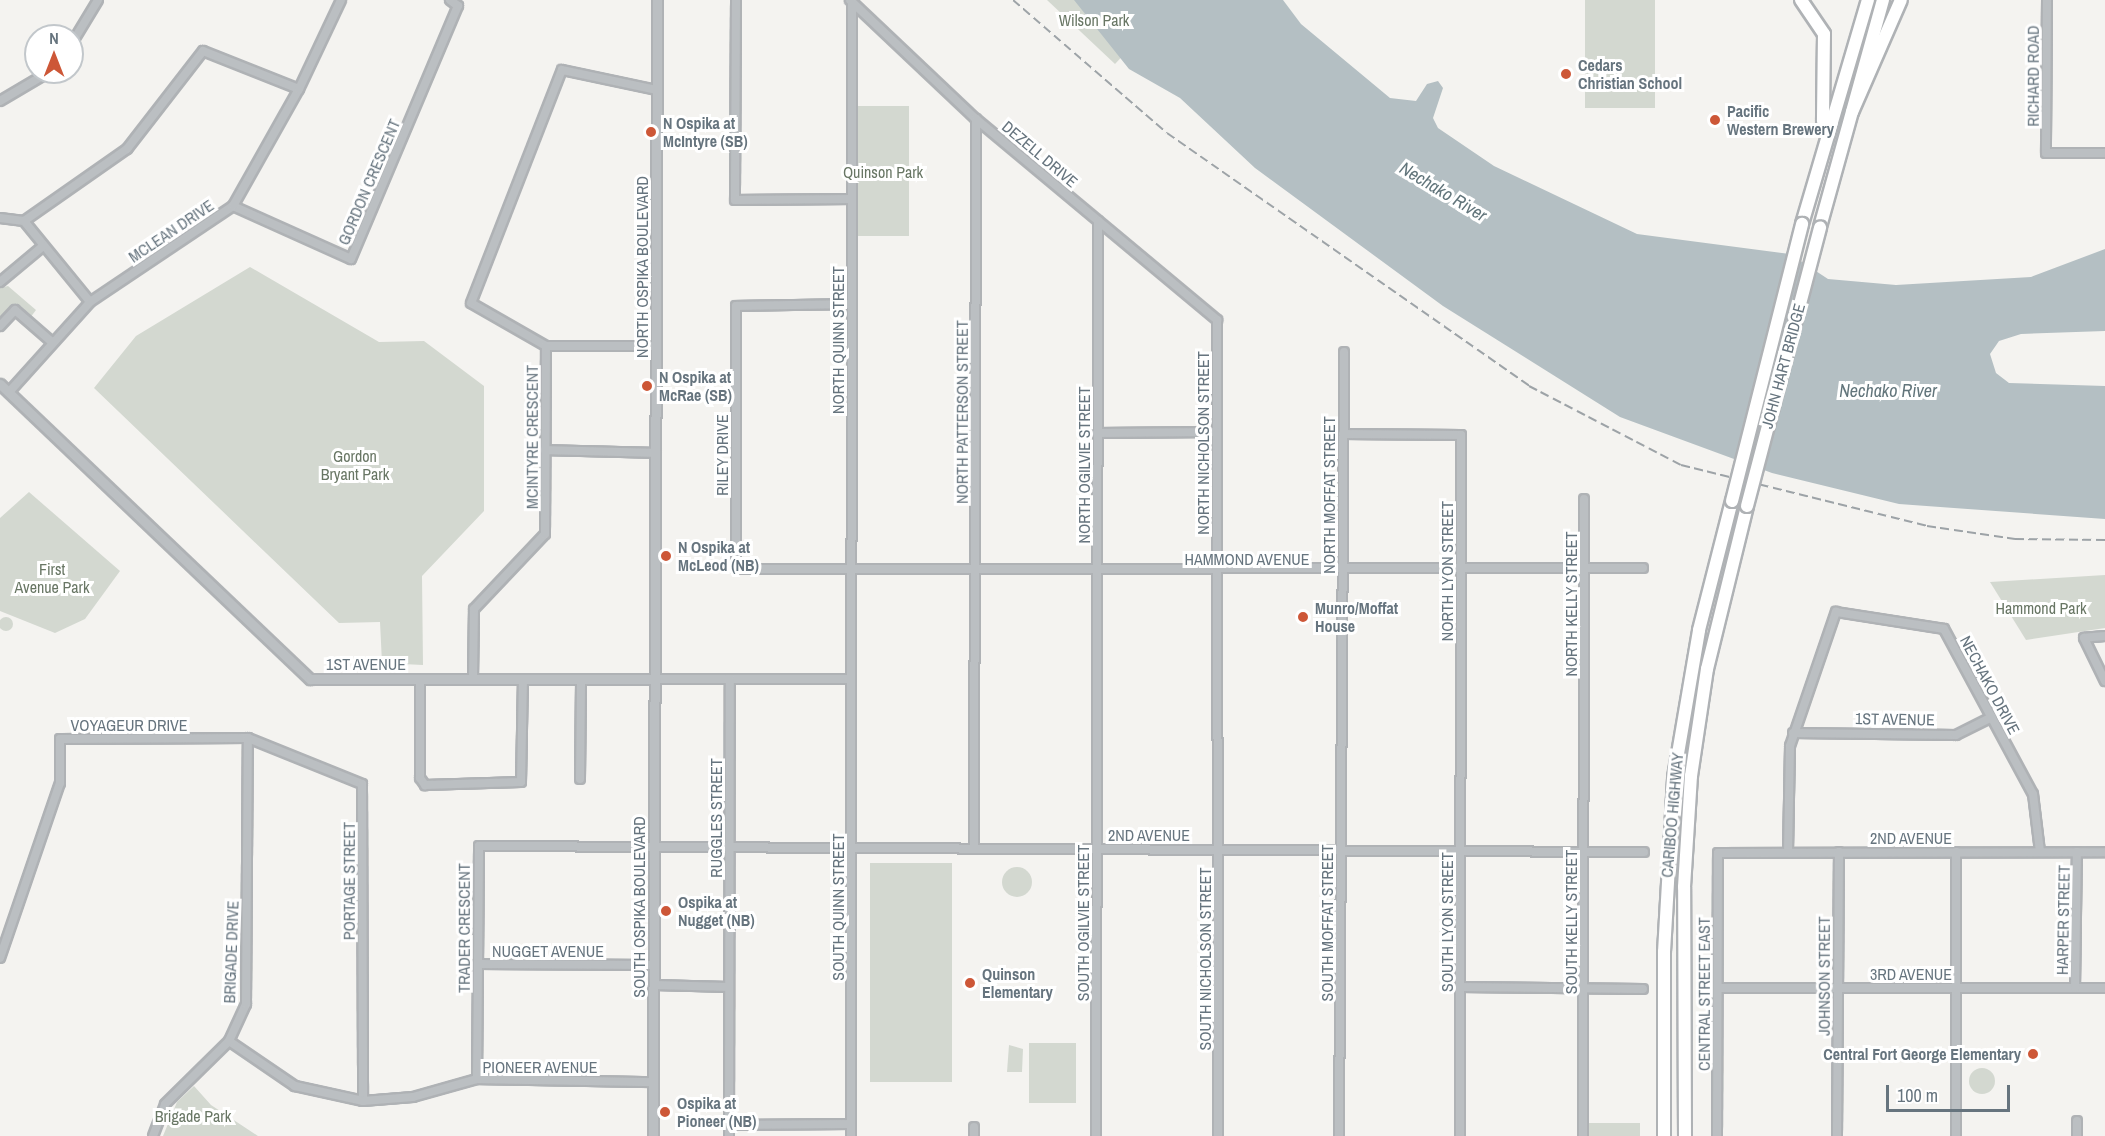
<!DOCTYPE html>
<html>
<head>
<meta charset="utf-8">
<style>
	body { margin:0 }
	#map { position:relative; width:2105px; height:1136px; overflow:hidden; background:#f4f3f0; font-family:"Archivo Narrow",sans-serif }
	div>[style] { position:absolute }
	[style*='--x'] { left:calc(var(--x)*1px); top:calc(var(--y)*1px); width:calc(var(--w)*1px); rotate:calc(var(--a)*1deg) }
	.green>* { inset:0; background:#d3d8d0; transform-origin:0 0 }
	.round { border-radius:50% }
	.water>* { inset:0; background:#b4bfc3 }
	.roads { filter:drop-shadow(2px 0 #afb2b5) drop-shadow(-2px 0 #afb2b5) drop-shadow(0 2px #afb2b5) drop-shadow(0 -2px #afb2b5) }
	.minor>* { height:8px; margin:-4px; padding:0 4px; transform-origin:4px; border-radius:4px; background:#bbbfc2 }
	.tertiary>* { height:9px; margin:-4.5px; padding:0 4.5px; transform-origin:4.5px; border-radius:4.5px; background:#bbbfc2 }
	.trunk>* { height:12px; margin:-6px; padding:0 6px; transform-origin:6px; border-radius:6px; background:#fff }
	.rail>* { height:2px; margin-top:-1px; transform-origin:0; background:repeating-linear-gradient(90deg,#9da3a7 0 9px,transparent 0 13.5px) }
	.bridges { filter:drop-shadow(2px 0 #afb2b5) drop-shadow(-2px 0 #afb2b5) drop-shadow(0 2px #afb2b5) drop-shadow(0 -2px #afb2b5) }
	.trunk-bridge>* { height:12px; margin:-6px; padding:0 6px; transform-origin:6px; border-radius:6px; background:#fff }
	.dots>* { width:16px; height:16px; translate:-50% -50%; box-sizing:border-box; border:3px solid #fff; border-radius:50% }
	span { translate:-50% -50%; white-space:nowrap; text-align:center; line-height:1.15; -webkit-text-stroke:6px #fff; paint-order:stroke }
	.park-label { font-size:16px; color:#687664 }
	.poi-label { font-size:16px; color:#66747e; font-weight:700 }
	.left { translate:0 -50%; text-align:left }
	.right { translate:-100% -50%; text-align:right }
	.street-label { font-size:16px; color:#66747e }
	.water-label { font-size:18px; color:#62757b; font-style:italic }
	.north { position:absolute; left:24px; top:24px; width:60px; height:60px; box-sizing:border-box; background:#fff; border:2px solid #c2c7cb; border-radius:50%; rotate:0deg; font-size:16px; font-weight:700; line-height:24px; text-align:center; color:#66747e }
	.north::after { content:''; display:block; margin:auto; width:21px; height:27px; background:#cd5737; clip-path:polygon(50% 0,100% 100%,50% 72%,0 100%) }
	.scale { position:absolute; left:1886px; top:1085px; width:124px; height:27px; box-sizing:border-box; border:3px solid #66747e; border-top:0; padding-left:8px; font-size:18px; line-height:21px; white-space:nowrap; color:#66747e; -webkit-text-stroke:4px #fff; paint-order:stroke }
</style>
</head>
<body>
<div id="map">
	<div class="green">
		<i style="clip-path:polygon(1047px 0,1105px 0,1130px 48px,1115px 64px)"></i>
		<i style="left:1585px;top:0;width:70px;height:108px"></i>
		<i style="left:909px;top:106px;width:130px;height:52px;rotate:90deg"></i>
		<i style="clip-path:polygon(250px 267px,379px 342px,424px 341px,484px 386px,484px 511px,422px 576px,423px 665px,382px 663px,380px 622px,339px 623px,94px 388px,136px 336px)"></i>
		<i style="clip-path:polygon(8px 286px,36px 310px,30px 318px,16px 308px,0 317px,0 288px)"></i>
		<i style="clip-path:polygon(29px 492px,120px 571px,85px 619px,55px 633px,0 611px,0 518px)"></i>
		<i style="clip-path:polygon(2105px 575px,2105px 628px,2026px 640px,1990px 582px)"></i>
		<i class="round" style="left:-1px;top:617px;width:14px;height:14px"></i>
		<i style="left:870px;top:863px;width:82px;height:219px"></i>
		<i class="round" style="left:1002px;top:867px;width:30px;height:30px"></i>
		<i style="left:1029px;top:1043px;width:47px;height:60px"></i>
		<i style="clip-path:polygon(1009px 1045px,1023px 1049px,1022px 1072px,1007px 1072px)"></i>
		<i class="round" style="left:1969px;top:1068px;width:26px;height:26px"></i>
		<i style="clip-path:polygon(194px 1086px,211px 1105px,258px 1136px,163px 1136px,177px 1102px)"></i>
		<i style="left:1586px;top:1123px;width:54px;height:13px"></i>
	</div>
	<div class="water">
		<i style="clip-path:polygon(1074px 0,1283px 0,1301px 24px,1390px 98px,1416px 101px,1427px 84px,1438px 81px,1443px 88px,1433px 118px,1438px 128px,1494px 166px,1637px 234px,1790px 254px,1828px 279px,1896px 285px,2031px 277px,2105px 249px,2105px 331px,2021px 334px,1999px 341px,1990px 354px,1996px 373px,2009px 383px,2105px 386px,2105px 519px,1899px 504px,1772px 473px,1620px 417px,1443px 306px,1255px 168px,1180px 98px,1129px 69px)"></i>
	</div>
	<div class="roads">
		<div class="minor">
			<i style="--x:736;--y:0;--w:200;--a:90.3"></i>
			<i style="--x:735;--y:200;--w:116;--a:-0.5"></i>
			<i style="--x:850;--y:0;--w:173;--a:43.4"></i>
			<i style="--x:976;--y:119;--w:314;--a:39.8"></i>
			<i style="--x:1217;--y:320;--w:816;--a:89.93"></i>
			<i style="--x:2047;--y:0;--w:153;--a:90.4"></i>
			<i style="--x:2046;--y:153;--w:59;--a:0"></i>
			<i style="--x:72;--y:43;--w:50;--a:-58.8"></i>
			<i style="--x:0;--y:101;--w:57;--a:-30.6"></i>
			<i style="--x:233;--y:206;--w:129;--a:24.2"></i>
			<i style="--x:351;--y:259;--w:275;--a:-67.1"></i>
			<i style="--x:458;--y:6;--w:10;--a:-143"></i>
			<i style="--x:0;--y:218;--w:24;--a:7"></i>
			<i style="--x:24;--y:221;--w:126;--a:-35"></i>
			<i style="--x:127;--y:149;--w:124;--a:-52.2"></i>
			<i style="--x:203;--y:51;--w:103;--a:21.6"></i>
			<i style="--x:24;--y:221;--w:104;--a:50.8"></i>
			<i style="--x:0;--y:282;--w:56;--a:-39.9"></i>
			<i style="--x:851;--y:304;--w:115;--a:179"></i>
			<i style="--x:736;--y:306;--w:263;--a:90"></i>
			<i style="--x:736;--y:569;--w:907;--a:-0.06"></i>
			<i style="--x:0;--y:326;--w:22;--a:-47"></i>
			<i style="--x:15;--y:310;--w:50;--a:41"></i>
			<i style="--x:656;--y:346;--w:110;--a:180"></i>
			<i style="--x:546;--y:346;--w:86;--a:-150.2"></i>
			<i style="--x:471;--y:303;--w:250;--a:-68.7"></i>
			<i style="--x:562;--y:70;--w:97;--a:11.9"></i>
			<i style="--x:10;--y:391;--w:120;--a:-48"></i>
			<i style="--x:90;--y:302;--w:172;--a:-33.9"></i>
			<i style="--x:233;--y:206;--w:134;--a:-60.6"></i>
			<i style="--x:299;--y:89;--w:98;--a:-64.7"></i>
			<i style="--x:1097;--y:433;--w:120;--a:-0.5"></i>
			<i style="--x:1343;--y:434;--w:118;--a:0.5"></i>
			<i style="--x:1461;--y:435;--w:701;--a:90.08"></i>
			<i style="--x:545;--y:450;--w:111;--a:1.5"></i>
			<i style="--x:2105;--y:636;--w:21;--a:175"></i>
			<i style="--x:2084;--y:638;--w:48;--a:64"></i>
			<i style="--x:420;--y:679;--w:99;--a:90"></i>
			<i style="--x:420;--y:778;--w:9;--a:54"></i>
			<i style="--x:425;--y:785;--w:96;--a:-1.8"></i>
			<i style="--x:521;--y:782;--w:103;--a:-88.9"></i>
			<i style="--x:473;--y:679;--w:70;--a:-89.2"></i>
			<i style="--x:474;--y:609;--w:103;--a:-46.6"></i>
			<i style="--x:545;--y:534;--w:188;--a:-89.7"></i>
			<i style="--x:656;--y:679;--w:194;--a:0"></i>
			<i style="--x:1793;--y:733;--w:163;--a:0.7"></i>
			<i style="--x:1956;--y:735;--w:40;--a:-26.6"></i>
			<i style="--x:580;--y:779;--w:100;--a:-89.4"></i>
			<i style="--x:974;--y:848;--w:729;--a:-89.84"></i>
			<i style="--x:1788;--y:851;--w:105;--a:-88.9"></i>
			<i style="--x:1790;--y:746;--w:142;--a:-71.1"></i>
			<i style="--x:1836;--y:612;--w:109;--a:8.9"></i>
			<i style="--x:1944;--y:629;--w:187;--a:61.7"></i>
			<i style="--x:2033;--y:794;--w:58;--a:83.1"></i>
			<i style="--x:0;--y:958;--w:185;--a:-71.1"></i>
			<i style="--x:60;--y:783;--w:44;--a:-90"></i>
			<i style="--x:60;--y:739;--w:188;--a:-0.3"></i>
			<i style="--x:248;--y:738;--w:123;--a:22"></i>
			<i style="--x:362;--y:784;--w:317;--a:89.8"></i>
			<i style="--x:478;--y:964;--w:176;--a:0.3"></i>
			<i style="--x:654;--y:985;--w:75;--a:1.5"></i>
			<i style="--x:1460;--y:987;--w:183;--a:0.6"></i>
			<i style="--x:1718;--y:988;--w:387;--a:0"></i>
			<i style="--x:2075;--y:988;--w:136;--a:-89.2"></i>
			<i style="--x:229;--y:1041;--w:80;--a:34.3"></i>
			<i style="--x:295;--y:1086;--w:70;--a:12.4"></i>
			<i style="--x:363;--y:1101;--w:50;--a:-4.6"></i>
			<i style="--x:413;--y:1097;--w:66;--a:-15.7"></i>
			<i style="--x:477;--y:1079;--w:176;--a:1"></i>
			<i style="--x:477;--y:1079;--w:233;--a:-89.5"></i>
			<i style="--x:479;--y:846;--w:1165;--a:0.3"></i>
			<i style="--x:2077;--y:1121;--w:15;--a:90"></i>
			<i style="--x:729;--y:1125;--w:122;--a:-0.5"></i>
			<i style="--x:153;--y:1136;--w:34;--a:-69"></i>
			<i style="--x:165;--y:1104;--w:90;--a:-44.5"></i>
			<i style="--x:229;--y:1041;--w:41;--a:-65.3"></i>
			<i style="--x:246;--y:1004;--w:266;--a:-89.6"></i>
			<i style="--x:729;--y:1136;--w:457;--a:-89.9"></i>
			<i style="--x:851;--y:1136;--w:1134;--a:-89.95"></i>
			<i style="--x:974;--y:1136;--w:9;--a:-90"></i>
			<i style="--x:1096;--y:1136;--w:915;--a:-89.87"></i>
			<i style="--x:1339;--y:1136;--w:784;--a:-89.63"></i>
			<i style="--x:1583;--y:1136;--w:637;--a:-89.91"></i>
			<i style="--x:1717;--y:1136;--w:283;--a:-89.8"></i>
			<i style="--x:1718;--y:853;--w:387;--a:-0.1"></i>
			<i style="--x:1837;--y:1136;--w:284;--a:-89.6"></i>
			<i style="--x:1956;--y:1136;--w:284;--a:-90"></i>
		</div>
		<div class="tertiary">
			<i style="--x:0;--y:384;--w:428;--a:43.6"></i>
			<i style="--x:310;--y:679;--w:346;--a:0"></i>
			<i style="--x:653;--y:1136;--w:1136;--a:-89.8"></i>
		</div>
		<div class="trunk">
			<i style="--x:1801;--y:0;--w:41;--a:55.9"></i>
			<i style="--x:1824;--y:34;--w:87;--a:90.7"></i>
			<i style="--x:1852;--y:112;--w:122;--a:-66.4"></i>
			<i style="--x:1802;--y:224;--w:234;--a:-73.6"></i>
			<i style="--x:1820;--y:227;--w:236;--a:-74.5"></i>
			<i style="--x:1664;--y:1136;--w:184;--a:-90"></i>
			<i style="--x:1664;--y:952;--w:175;--a:-86.7"></i>
			<i style="--x:1674;--y:777;--w:149;--a:-80.3"></i>
			<i style="--x:1699;--y:630;--w:133;--a:-75.7"></i>
			<i style="--x:1685;--y:1136;--w:249;--a:-90.2"></i>
			<i style="--x:1684;--y:887;--w:111;--a:-86.4"></i>
			<i style="--x:1691;--y:776;--w:108;--a:-81.5"></i>
			<i style="--x:1707;--y:669;--w:168;--a:-76.2"></i>
		</div>
	</div>
	<div class="rail">
		<i style="--x:1013;--y:0;--w:203;--a:40.8"></i>
		<i style="--x:1167;--y:133;--w:442;--a:34.9"></i>
		<i style="--x:1529;--y:386;--w:171;--a:27.5"></i>
		<i style="--x:1681;--y:465;--w:253;--a:13.9"></i>
		<i style="--x:1927;--y:526;--w:89;--a:8.4"></i>
		<i style="--x:2015;--y:539;--w:90;--a:0.6"></i>
	</div>
	<div class="bridges">
		<div class="trunk-bridge">
			<i style="--x:1732;--y:501;--w:286;--a:-75.8"></i>
			<i style="--x:1747;--y:506;--w:288;--a:-75.3"></i>
		</div>
	</div>
	<div class="dots">
		<i style="left:1566px;top:74px;background:#cd5737"></i>
		<i style="left:1715px;top:120px;background:#cd5737"></i>
		<i style="left:651px;top:132px;background:#cd5737"></i>
		<i style="left:647px;top:386px;background:#cd5737"></i>
		<i style="left:666px;top:556px;background:#cd5737"></i>
		<i style="left:1303px;top:617px;background:#cd5737"></i>
		<i style="left:666px;top:911px;background:#cd5737"></i>
		<i style="left:970px;top:983px;background:#cd5737"></i>
		<i style="left:2033px;top:1054px;background:#cd5737"></i>
		<i style="left:665px;top:1112px;background:#cd5737"></i>
	</div>
	<div class="park-label">
		<span style="left:1094px;top:20px">Wilson Park</span>
		<span style="left:883px;top:172px">Quinson Park</span>
		<span style="left:355px;top:465px">Gordon<br>Bryant Park</span>
		<span style="left:52px;top:578px">First<br>Avenue Park</span>
		<span style="left:2041px;top:608px">Hammond Park</span>
		<span style="left:193px;top:1116px">Brigade Park</span>
	</div>
	<div class="poi-label">
		<span class="left" style="left:1578px;top:74px">Cedars<br>Christian School</span>
		<span class="left" style="left:1727px;top:120px">Pacific<br>Western Brewery</span>
		<span class="left" style="left:663px;top:132px">N Ospika at<br>McIntyre (SB)</span>
		<span class="left" style="left:659px;top:386px">N Ospika at<br>McRae (SB)</span>
		<span class="left" style="left:678px;top:556px">N Ospika at<br>McLeod (NB)</span>
		<span class="left" style="left:1315px;top:617px">Munro/Moffat<br>House</span>
		<span class="left" style="left:678px;top:911px">Ospika at<br>Nugget (NB)</span>
		<span class="left" style="left:982px;top:983px">Quinson<br>Elementary</span>
		<span class="right" style="left:2021px;top:1054px">Central Fort George Elementary</span>
		<span class="left" style="left:677px;top:1112px">Ospika at<br>Pioneer (NB)</span>
	</div>
	<div class="street-label">
		<span style="left:2033px;top:76px;rotate:-90deg">RICHARD ROAD</span>
		<span style="left:1040px;top:154px;rotate:40deg">DEZELL DRIVE</span>
		<span style="left:369px;top:182px;rotate:-67deg">GORDON CRESCENT</span>
		<span style="left:171px;top:231px;rotate:-34deg">MCLEAN DRIVE</span>
		<span style="left:642px;top:267px;rotate:-90deg">NORTH OSPIKA BOULEVARD</span>
		<span style="left:838px;top:340px;rotate:-90deg">NORTH QUINN STREET</span>
		<span style="left:1783px;top:366px;rotate:-75deg">JOHN HART BRIDGE</span>
		<span style="left:962px;top:412px;rotate:-90deg">NORTH PATTERSON STREET</span>
		<span style="left:532px;top:437px;rotate:-90deg">MCINTYRE CRESCENT</span>
		<span style="left:1203px;top:443px;rotate:-90deg">NORTH NICHOLSON STREET</span>
		<span style="left:722px;top:455px;rotate:-90deg">RILEY DRIVE</span>
		<span style="left:1084px;top:465px;rotate:-90deg">NORTH OGILVIE STREET</span>
		<span style="left:1329px;top:495px;rotate:-90deg">NORTH MOFFAT STREET</span>
		<span style="left:1247px;top:559px">HAMMOND AVENUE</span>
		<span style="left:1447px;top:571px;rotate:-90deg">NORTH LYON STREET</span>
		<span style="left:1571px;top:604px;rotate:-90deg">NORTH KELLY STREET</span>
		<span style="left:366px;top:664px">1ST AVENUE</span>
		<span style="left:1990px;top:685px;rotate:62deg">NECHAKO DRIVE</span>
		<span style="left:1895px;top:719px;rotate:1deg">1ST AVENUE</span>
		<span style="left:129px;top:725px">VOYAGEUR DRIVE</span>
		<span style="left:1672px;top:815px;rotate:-85deg">CARIBOO HIGHWAY</span>
		<span style="left:716px;top:818px;rotate:-90deg">RUGGLES STREET</span>
		<span style="left:1149px;top:835px">2ND AVENUE</span>
		<span style="left:1911px;top:838px">2ND AVENUE</span>
		<span style="left:349px;top:881px;rotate:-90deg">PORTAGE STREET</span>
		<span style="left:639px;top:907px;rotate:-90deg">SOUTH OSPIKA BOULEVARD</span>
		<span style="left:838px;top:907px;rotate:-90deg">SOUTH QUINN STREET</span>
		<span style="left:2063px;top:920px;rotate:-89deg">HARPER STREET</span>
		<span style="left:1447px;top:922px;rotate:-90deg">SOUTH LYON STREET</span>
		<span style="left:1571px;top:922px;rotate:-90deg">SOUTH KELLY STREET</span>
		<span style="left:1083px;top:923px;rotate:-90deg">SOUTH OGILVIE STREET</span>
		<span style="left:1327px;top:923px;rotate:-90deg">SOUTH MOFFAT STREET</span>
		<span style="left:464px;top:928px;rotate:-90deg">TRADER CRESCENT</span>
		<span style="left:548px;top:951px">NUGGET AVENUE</span>
		<span style="left:231px;top:952px;rotate:-88deg">BRIGADE DRIVE</span>
		<span style="left:1205px;top:959px;rotate:-90deg">SOUTH NICHOLSON STREET</span>
		<span style="left:1911px;top:974px">3RD AVENUE</span>
		<span style="left:1824px;top:976px;rotate:-90deg">JOHNSON STREET</span>
		<span style="left:1704px;top:994px;rotate:-90deg">CENTRAL STREET EAST</span>
		<span style="left:540px;top:1067px">PIONEER AVENUE</span>
	</div>
	<div class="water-label">
		<span style="left:1443px;top:192px;rotate:31deg">Nechako River</span>
		<span style="left:1888px;top:391px">Nechako River</span>
	</div>
	<div class="north">N</div>
	<div class="scale">100 m</div>
</div>
</body>
</html>
